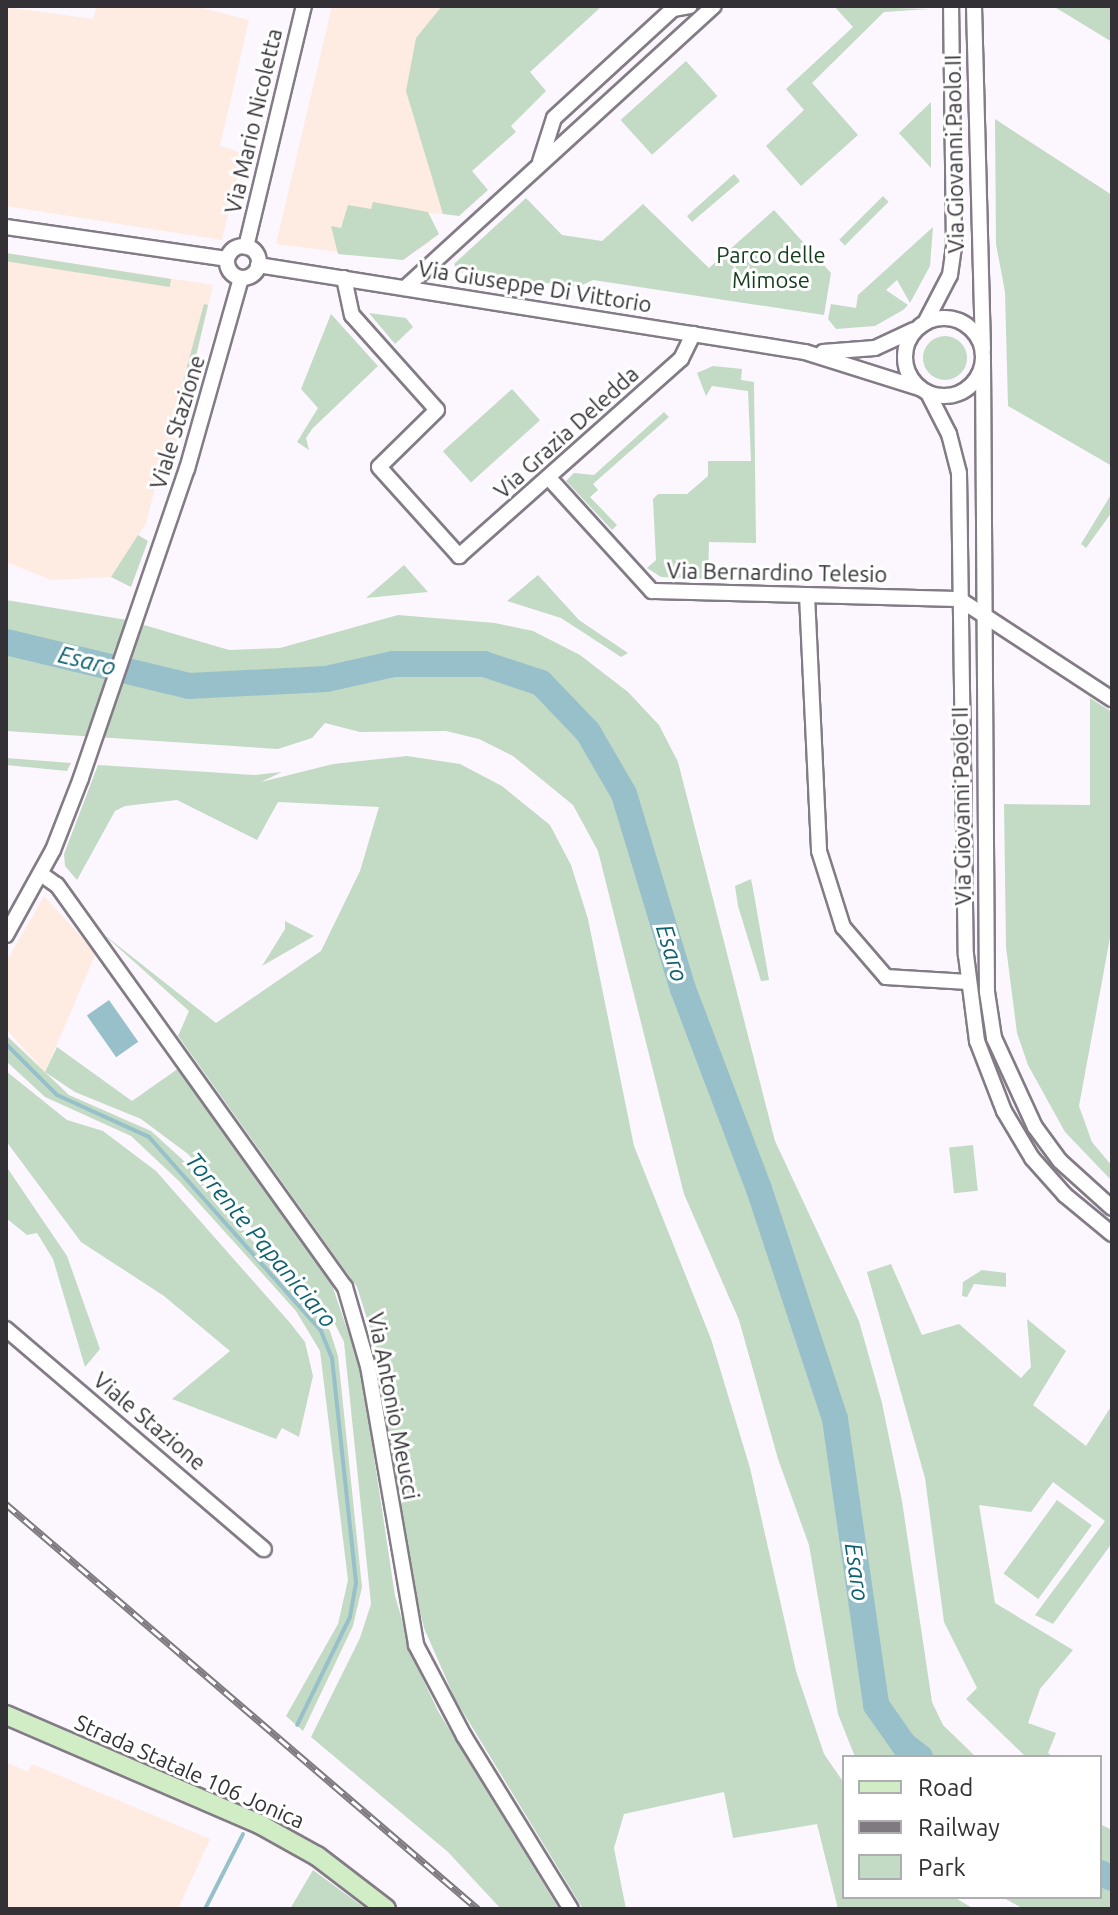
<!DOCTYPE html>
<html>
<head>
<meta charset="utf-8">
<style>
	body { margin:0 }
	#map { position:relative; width:1118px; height:1915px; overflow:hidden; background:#fcf7fe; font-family:Ubuntu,sans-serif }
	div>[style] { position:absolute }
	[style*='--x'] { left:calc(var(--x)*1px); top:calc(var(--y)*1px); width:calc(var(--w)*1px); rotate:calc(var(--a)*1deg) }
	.commercial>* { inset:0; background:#feebe2 }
	.green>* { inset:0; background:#c3dac4; transform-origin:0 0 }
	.round { border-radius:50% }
	.water>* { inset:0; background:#97c0ca; transform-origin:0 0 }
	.stream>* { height:4px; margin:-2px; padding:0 2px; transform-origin:2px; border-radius:2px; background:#97c0ca }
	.river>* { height:26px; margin:-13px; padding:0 13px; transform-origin:13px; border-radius:13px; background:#97c0ca }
	.roads { filter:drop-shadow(2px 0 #837b86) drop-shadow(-2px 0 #837b86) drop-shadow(0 2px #837b86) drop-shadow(0 -2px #837b86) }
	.minor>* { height:14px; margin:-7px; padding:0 7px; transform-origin:7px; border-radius:7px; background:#fff }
	.minor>.ring { margin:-7px; padding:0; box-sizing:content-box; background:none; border:14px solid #fff; border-radius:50% }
	.major>* { height:18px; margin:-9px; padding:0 9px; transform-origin:9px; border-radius:9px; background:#d1edc5 }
	.rail>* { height:7px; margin-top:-3.5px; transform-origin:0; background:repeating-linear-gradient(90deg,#fff 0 12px,#7e7a80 0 24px); box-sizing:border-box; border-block:2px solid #7e7a80 }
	span { translate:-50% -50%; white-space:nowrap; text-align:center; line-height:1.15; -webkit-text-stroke:6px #fff; paint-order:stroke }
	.street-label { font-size:22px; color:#343136 }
	.park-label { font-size:22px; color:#143e1c }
	.water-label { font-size:24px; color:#0d6170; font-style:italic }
	.frame { position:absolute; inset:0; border:8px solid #343136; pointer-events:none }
	.legend { position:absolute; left:842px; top:1755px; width:260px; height:144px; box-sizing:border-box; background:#fff; border:2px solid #aeadaf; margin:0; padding:10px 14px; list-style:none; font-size:24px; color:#343136 }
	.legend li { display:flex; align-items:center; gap:16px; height:40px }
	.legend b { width:40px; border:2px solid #aeadaf }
</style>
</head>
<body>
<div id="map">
	<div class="commercial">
		<i style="clip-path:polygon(97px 6px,194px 6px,249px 20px,220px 146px,243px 153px,222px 240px,6px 206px,6px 7px,93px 19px)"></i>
		<i style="clip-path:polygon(332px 6px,557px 6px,443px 214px,428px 213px,431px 241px,403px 260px,276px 244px)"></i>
		<i style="clip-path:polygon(6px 253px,213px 285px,170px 471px,160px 469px,146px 523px,111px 577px,51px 580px,6px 562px)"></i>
		<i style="clip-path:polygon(44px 896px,96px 953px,45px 1072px,6px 1029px,6px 962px)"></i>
		<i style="clip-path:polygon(6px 1762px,28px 1772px,32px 1764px,210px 1839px,178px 1909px,6px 1909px)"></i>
	</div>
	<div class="green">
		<i style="clip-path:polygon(442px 6px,602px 6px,530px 72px,546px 91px,511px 126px,516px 132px,472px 171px,488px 190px,459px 216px,443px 214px,406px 91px,416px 38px)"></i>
		<i style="clip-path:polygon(834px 6px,929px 9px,884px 12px,812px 83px,858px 135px,801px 186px,766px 146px,804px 110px,786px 89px,853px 27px)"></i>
		<i style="clip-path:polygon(1053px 6px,1112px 6px,1112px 42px)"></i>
		<i style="left:686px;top:61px;width:47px;height:88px;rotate:48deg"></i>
		<i style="clip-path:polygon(931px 102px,931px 168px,899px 133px)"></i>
		<i style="clip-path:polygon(995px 119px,1112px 195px,1112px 466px,1008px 406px,1005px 292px,996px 244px)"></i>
		<i style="clip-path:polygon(734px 174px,740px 181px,692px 222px,687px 216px)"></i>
		<i style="left:883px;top:196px;width:8px;height:62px;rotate:45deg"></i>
		<i style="clip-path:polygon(526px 198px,562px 235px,602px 241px,643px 204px,709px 268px,774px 210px,831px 273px,824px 315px,593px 280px,578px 287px,458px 272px,454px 264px)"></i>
		<i style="clip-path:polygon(373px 202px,428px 212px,439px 234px,403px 260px,338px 254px,331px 226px,341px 228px,348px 205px,371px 209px)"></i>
		<i style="clip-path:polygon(933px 227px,930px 266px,910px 303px,897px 280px,886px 290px,908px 305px,903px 310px,875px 326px,836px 329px,828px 319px,831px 304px,856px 308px,858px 295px)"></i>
		<i style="left:6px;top:253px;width:167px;height:8px;rotate:9deg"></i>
		<i style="clip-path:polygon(204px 304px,208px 305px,184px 406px,178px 400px)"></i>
		<i style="clip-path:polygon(369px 313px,406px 318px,413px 327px,395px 344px)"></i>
		<i style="clip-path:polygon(331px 314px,378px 366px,312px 429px,306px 438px,309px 450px,297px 442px,318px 408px,301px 389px)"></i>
		<i class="round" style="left:923px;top:336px;width:44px;height:44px"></i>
		<i style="clip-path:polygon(713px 366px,742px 369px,741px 380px,754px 382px,756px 543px,709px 542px,708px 579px,661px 577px,647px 568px,656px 560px,653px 499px,658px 494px,687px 494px,708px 476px,708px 461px,751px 461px,748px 391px,712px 386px,706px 396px,697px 373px)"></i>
		<i style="left:512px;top:389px;width:42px;height:93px;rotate:48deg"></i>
		<i style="clip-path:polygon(664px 412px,669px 417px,593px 484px,598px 490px,590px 497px,617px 525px,612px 530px,566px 481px,574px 473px,594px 475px)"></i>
		<i style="clip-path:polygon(1112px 493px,1112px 512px,1086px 548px,1081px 544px)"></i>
		<i style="clip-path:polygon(138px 535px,148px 541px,131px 587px,111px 577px)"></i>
		<i style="clip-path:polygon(404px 565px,428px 592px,366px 598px)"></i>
		<i style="clip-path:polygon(538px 575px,579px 620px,628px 653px,621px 657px,561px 618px,507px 601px)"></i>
		<i style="clip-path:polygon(6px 600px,127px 620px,229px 650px,280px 648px,398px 615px,495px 623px,533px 631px,580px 655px,628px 692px,659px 725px,678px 762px,775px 1141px,859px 1321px,882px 1403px,902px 1501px,932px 1702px,943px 1725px,976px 1757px,855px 1757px,838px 1714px,809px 1545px,778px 1459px,739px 1320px,684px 1194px,598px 851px,573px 805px,513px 756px,479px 739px,446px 731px,360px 732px,325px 723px,312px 738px,278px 749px,6px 731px)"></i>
		<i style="clip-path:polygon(1090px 698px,1112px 712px,1112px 927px,1079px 1106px,1092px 1142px,1112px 1166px,1112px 1181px,1065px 1132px,1028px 1065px,1017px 1033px,1006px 947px,1004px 804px,1090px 805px)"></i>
		<i style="clip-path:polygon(407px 756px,460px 764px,502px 786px,550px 825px,571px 865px,588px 919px,634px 1146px,711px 1339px,750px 1468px,796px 1671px,824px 1754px,844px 1783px,844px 1897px,954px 1897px,974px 1909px,838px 1909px,817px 1824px,733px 1838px,724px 1792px,624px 1814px,614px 1848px,626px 1909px,583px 1909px,455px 1699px,424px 1628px,414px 1587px,375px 1344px,357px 1287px,178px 1036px,189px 1011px,102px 933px,216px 1023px,321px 951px,360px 871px,379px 807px,278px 802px,257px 840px,177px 800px,125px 806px,115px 811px,77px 880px,65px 866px,64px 854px,98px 765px,254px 775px,282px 772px,261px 782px,333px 764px)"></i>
		<i style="clip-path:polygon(6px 758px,71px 763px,67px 771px,6px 765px)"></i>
		<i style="clip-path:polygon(751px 879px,753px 889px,769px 980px,761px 981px,738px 906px,735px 886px)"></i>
		<i style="clip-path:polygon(285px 921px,314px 936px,262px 966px,285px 929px)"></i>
		<i style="clip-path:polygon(6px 1035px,69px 1095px,151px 1131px,183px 1160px,330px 1331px,338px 1356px,362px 1587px,353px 1626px,303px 1731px,286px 1716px,338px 1624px,348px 1580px,320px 1351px,296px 1311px,179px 1181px,131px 1136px,45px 1097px,6px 1061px)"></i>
		<i style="clip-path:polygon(57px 1047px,132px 1101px,179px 1068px,329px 1276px,361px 1370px,395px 1596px,414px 1660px,438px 1711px,559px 1909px,501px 1909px,448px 1852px,311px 1737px,360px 1638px,371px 1604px,344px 1342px,335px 1324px,188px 1154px,141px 1119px,75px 1092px,45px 1072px)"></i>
		<i style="clip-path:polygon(6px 1071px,67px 1120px,103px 1131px,156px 1171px,291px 1324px,305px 1342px,313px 1376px,299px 1437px,282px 1428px,276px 1439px,172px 1399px,230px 1351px,164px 1296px,81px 1242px,6px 1141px)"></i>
		<i style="left:973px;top:1145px;width:46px;height:24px;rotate:84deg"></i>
		<i style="clip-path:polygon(6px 1166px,67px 1256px,100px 1349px,85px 1367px,53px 1259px,37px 1233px,27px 1235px,6px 1218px)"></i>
		<i style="clip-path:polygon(891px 1264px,922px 1335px,959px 1324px,1021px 1378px,1031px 1367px,1027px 1319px,1066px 1351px,1033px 1405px,1086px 1446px,1112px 1405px,1112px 1543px,1053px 1624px,1035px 1615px,1105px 1521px,1053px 1482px,1031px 1512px,979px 1505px,995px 1603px,1073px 1650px,1040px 1689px,1028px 1723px,1056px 1733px,1048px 1753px,1053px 1757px,1025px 1756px,966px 1699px,977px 1688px,944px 1622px,925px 1478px,867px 1272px)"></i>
		<i style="clip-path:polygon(982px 1270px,1006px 1273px,1006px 1287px,974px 1284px,967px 1297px,962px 1296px,963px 1282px)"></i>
		<i style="left:1057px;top:1500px;width:43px;height:91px;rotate:36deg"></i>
		<i style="clip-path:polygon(1100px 1824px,1112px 1830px,1112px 1909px,1024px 1909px,1002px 1897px,1100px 1897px)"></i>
		<i style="clip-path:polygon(313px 1870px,366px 1909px,290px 1909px)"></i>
	</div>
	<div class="water">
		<i style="left:109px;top:1000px;width:51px;height:27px;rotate:55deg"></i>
	</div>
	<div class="stream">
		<i style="--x:6;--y:1044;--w:72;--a:45"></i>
		<i style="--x:57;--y:1095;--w:101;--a:24.5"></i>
		<i style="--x:149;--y:1137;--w:259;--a:48.4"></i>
		<i style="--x:321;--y:1331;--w:29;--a:68"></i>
		<i style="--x:332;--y:1358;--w:226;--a:83.9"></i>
		<i style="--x:356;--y:1583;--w:35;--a:100"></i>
		<i style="--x:350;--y:1617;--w:120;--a:116.1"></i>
		<i style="--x:205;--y:1909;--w:84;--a:-63.1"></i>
	</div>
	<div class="river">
		<i style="--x:6;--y:642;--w:188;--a:13.5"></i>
		<i style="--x:189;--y:686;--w:137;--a:-2.9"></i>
		<i style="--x:326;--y:679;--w:69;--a:-12.6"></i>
		<i style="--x:393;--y:664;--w:91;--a:0"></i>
		<i style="--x:484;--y:664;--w:60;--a:18.4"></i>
		<i style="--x:541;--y:683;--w:68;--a:46.2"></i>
		<i style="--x:588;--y:732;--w:72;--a:59.9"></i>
		<i style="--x:624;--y:794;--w:204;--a:73.2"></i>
		<i style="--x:683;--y:989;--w:214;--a:69.2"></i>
		<i style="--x:759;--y:1189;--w:242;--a:71.7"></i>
		<i style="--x:835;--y:1419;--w:289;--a:81.8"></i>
		<i style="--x:876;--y:1705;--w:49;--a:55"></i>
		<i style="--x:904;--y:1745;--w:20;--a:37"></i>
		<i style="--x:1100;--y:1873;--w:13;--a:23"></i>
	</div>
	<div class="roads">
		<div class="minor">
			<i style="--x:974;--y:6;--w:343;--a:88.5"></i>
			<i style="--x:540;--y:162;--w:46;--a:-72.3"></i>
			<i style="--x:554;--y:118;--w:161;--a:-42.5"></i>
			<i style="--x:673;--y:9;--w:17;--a:-10"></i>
			<i style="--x:6;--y:227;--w:223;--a:8.2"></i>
			<i class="ring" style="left:227px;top:246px;width:18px;height:18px"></i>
			<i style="--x:246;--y:247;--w:248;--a:-76.5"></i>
			<i style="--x:258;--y:265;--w:554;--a:9.04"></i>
			<i style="--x:805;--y:352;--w:120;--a:17.5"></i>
			<i style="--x:344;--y:278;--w:38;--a:78"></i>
			<i style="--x:352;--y:315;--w:127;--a:48.2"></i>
			<i style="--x:437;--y:410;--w:81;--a:135.5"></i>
			<i style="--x:379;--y:467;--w:120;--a:48"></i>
			<i style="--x:459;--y:556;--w:297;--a:-41.6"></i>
			<i style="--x:681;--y:359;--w:28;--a:-64"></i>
			<i style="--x:405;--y:288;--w:418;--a:-42.4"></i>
			<i class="ring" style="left:905px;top:318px;width:64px;height:64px"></i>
			<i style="--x:925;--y:323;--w:54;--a:-62.5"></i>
			<i style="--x:950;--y:275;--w:29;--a:-82"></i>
			<i style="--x:954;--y:246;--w:240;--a:-90.7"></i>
			<i style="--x:823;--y:352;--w:52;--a:-4.4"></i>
			<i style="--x:875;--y:348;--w:43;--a:-24.8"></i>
			<i style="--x:983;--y:362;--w:630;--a:89.64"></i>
			<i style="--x:987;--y:992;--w:47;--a:81.3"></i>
			<i style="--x:994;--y:1038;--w:98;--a:65.3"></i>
			<i style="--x:1035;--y:1127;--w:42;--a:53.7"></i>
			<i style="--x:1060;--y:1161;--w:70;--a:42.1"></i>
			<i style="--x:928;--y:393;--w:46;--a:62.9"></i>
			<i style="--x:949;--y:434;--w:40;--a:75.6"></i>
			<i style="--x:959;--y:473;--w:482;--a:89.2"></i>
			<i style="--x:966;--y:955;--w:87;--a:82.7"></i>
			<i style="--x:977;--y:1041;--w:75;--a:68.9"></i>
			<i style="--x:1004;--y:1111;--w:55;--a:59.2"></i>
			<i style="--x:1032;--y:1158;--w:50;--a:48.3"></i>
			<i style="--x:1065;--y:1195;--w:61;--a:39.7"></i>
			<i style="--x:549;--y:478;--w:153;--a:47.7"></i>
			<i style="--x:652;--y:591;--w:307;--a:1.5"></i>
			<i style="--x:959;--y:599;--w:183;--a:33.2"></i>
			<i style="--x:807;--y:595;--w:256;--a:87.3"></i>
			<i style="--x:819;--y:851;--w:80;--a:72.5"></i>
			<i style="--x:843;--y:927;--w:66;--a:49.3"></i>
			<i style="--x:886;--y:977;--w:82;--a:3.5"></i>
			<i style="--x:41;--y:874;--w:19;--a:35"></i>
			<i style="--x:57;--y:885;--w:495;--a:54.4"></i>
			<i style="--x:345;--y:1287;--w:82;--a:73.8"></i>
			<i style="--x:368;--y:1366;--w:283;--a:80.2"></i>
			<i style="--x:416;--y:1645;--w:103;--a:62.2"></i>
			<i style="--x:464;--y:1736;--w:203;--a:58.3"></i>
			<i style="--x:6;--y:935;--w:97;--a:-61.1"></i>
			<i style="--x:53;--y:850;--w:77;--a:-68.7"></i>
			<i style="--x:81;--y:778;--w:327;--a:-71.1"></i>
			<i style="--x:187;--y:469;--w:198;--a:-74.2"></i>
			<i style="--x:6;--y:1329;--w:339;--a:40.5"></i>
		</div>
		<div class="major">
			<i style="--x:6;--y:1715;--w:278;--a:23.3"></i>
			<i style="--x:261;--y:1825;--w:64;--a:29"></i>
			<i style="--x:317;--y:1856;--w:87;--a:37.5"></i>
		</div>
	</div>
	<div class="rail">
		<i style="--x:6;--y:1504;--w:622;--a:40.63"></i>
	</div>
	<div class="street-label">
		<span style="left:253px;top:121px;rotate:-77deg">Via Mario Nicoletta</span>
		<span style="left:954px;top:154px;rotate:-91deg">Via Giovanni Paolo II</span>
		<span style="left:535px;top:286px;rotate:9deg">Via Giuseppe Di Vittorio</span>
		<span style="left:177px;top:422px;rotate:-73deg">Viale Stazione</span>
		<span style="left:566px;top:432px;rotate:-42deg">Via Grazia Deledda</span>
		<span style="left:777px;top:572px;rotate:1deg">Via Bernardino Telesio</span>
		<span style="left:961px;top:806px;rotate:-91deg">Via Giovanni Paolo II</span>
		<span style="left:394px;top:1406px;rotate:79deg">Via Antonio Meucci</span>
		<span style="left:150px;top:1421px;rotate:40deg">Viale Stazione</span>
		<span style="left:190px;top:1771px;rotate:24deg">Strada Statale 106 Jonica</span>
	</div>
	<div class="park-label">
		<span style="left:771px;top:267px">Parco delle<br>Mimose</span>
	</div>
	<div class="water-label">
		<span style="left:87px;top:661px;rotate:14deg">Esaro</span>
		<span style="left:672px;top:953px;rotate:73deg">Esaro</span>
		<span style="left:261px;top:1240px;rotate:50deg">Torrente Papaniciaro</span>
		<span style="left:857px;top:1572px;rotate:82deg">Esaro</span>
	</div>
	<div class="frame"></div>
	<ul class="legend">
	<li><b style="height:10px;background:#d1edc5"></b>Road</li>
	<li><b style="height:10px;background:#7e7a80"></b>Railway</li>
	<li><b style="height:22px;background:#c3dac4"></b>Park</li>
	</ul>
</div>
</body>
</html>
